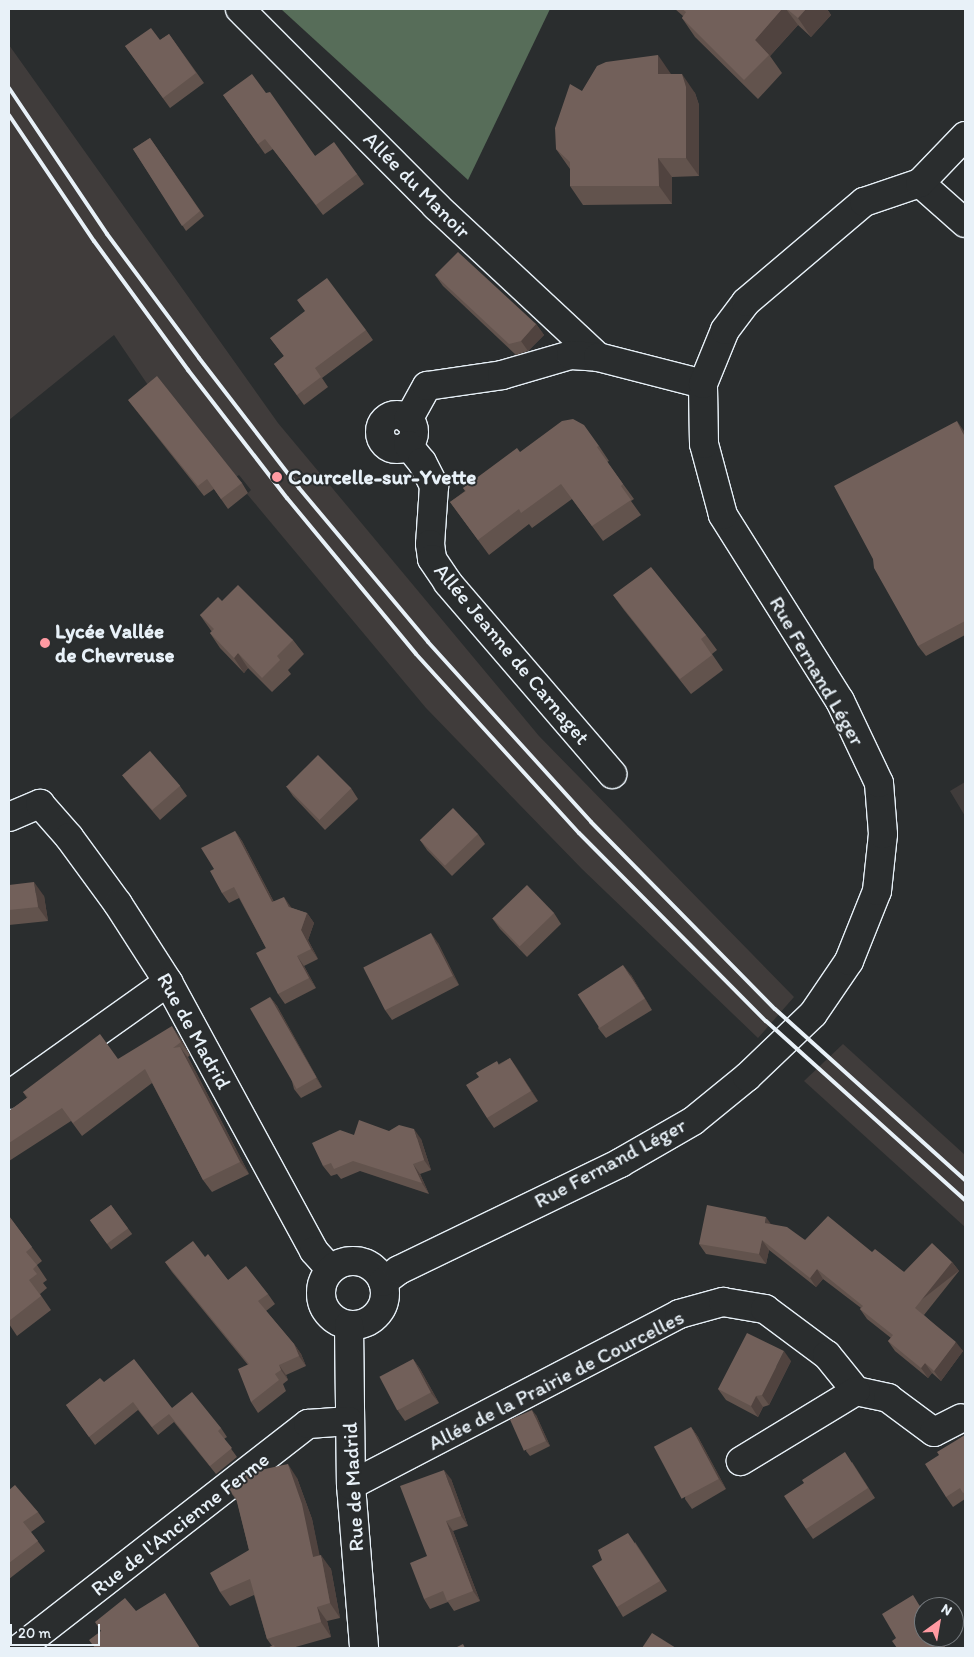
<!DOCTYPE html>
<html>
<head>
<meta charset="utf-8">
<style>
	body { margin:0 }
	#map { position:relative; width:974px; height:1657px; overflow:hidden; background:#2a2d2e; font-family:Itim,sans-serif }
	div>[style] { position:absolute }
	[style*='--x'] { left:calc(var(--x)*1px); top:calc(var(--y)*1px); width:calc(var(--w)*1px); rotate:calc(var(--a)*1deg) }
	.built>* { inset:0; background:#403c3b }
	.green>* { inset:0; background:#576d59 }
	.roads { filter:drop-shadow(1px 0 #e8f1f8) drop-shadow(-1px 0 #e8f1f8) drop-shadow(0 1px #e8f1f8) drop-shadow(0 -1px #e8f1f8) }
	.minor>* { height:28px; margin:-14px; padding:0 14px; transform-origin:14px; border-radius:14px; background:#2a2d2e }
	.minor>.ring { margin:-14px; padding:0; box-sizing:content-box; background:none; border:28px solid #2a2d2e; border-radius:50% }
	.rail>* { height:4px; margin:-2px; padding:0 2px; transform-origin:2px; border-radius:2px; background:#e8f1f8 }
	.wall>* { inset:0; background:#62534d; transform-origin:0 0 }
	.shaded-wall>* { inset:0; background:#50433f; transform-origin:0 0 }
	.building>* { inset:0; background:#72605a; transform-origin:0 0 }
	.dots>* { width:14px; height:14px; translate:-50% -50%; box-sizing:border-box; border:2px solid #2a2d2e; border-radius:50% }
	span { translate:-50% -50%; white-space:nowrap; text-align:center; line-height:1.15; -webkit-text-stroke:4px #2a2d2e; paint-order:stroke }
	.street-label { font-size:21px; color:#e8f1f8 }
	.poi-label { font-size:21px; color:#e8f1f8; font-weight:700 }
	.left { translate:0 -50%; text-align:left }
	.frame { position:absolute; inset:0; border:10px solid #e8f1f8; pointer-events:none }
	.north { position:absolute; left:914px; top:1597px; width:50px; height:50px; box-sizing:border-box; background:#2a2d2e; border:1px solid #767b7f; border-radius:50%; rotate:32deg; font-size:14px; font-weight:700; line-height:20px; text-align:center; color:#e8f1f8 }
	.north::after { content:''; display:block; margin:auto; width:18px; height:22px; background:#ff9aa2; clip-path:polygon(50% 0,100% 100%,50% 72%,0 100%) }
	.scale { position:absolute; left:10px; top:1624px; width:90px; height:22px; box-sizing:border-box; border:2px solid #e8f1f8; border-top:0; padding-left:6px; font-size:15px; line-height:18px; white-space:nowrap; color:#e8f1f8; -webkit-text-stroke:4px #2a2d2e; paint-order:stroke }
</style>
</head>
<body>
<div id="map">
	<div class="built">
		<i style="clip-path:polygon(9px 45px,278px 423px,539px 736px,794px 997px,758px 1038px,582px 869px,426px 708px,247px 494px,251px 490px,239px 475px,236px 477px,154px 394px,114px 335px,9px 420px)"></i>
		<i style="clip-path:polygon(965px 782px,965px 816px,950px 791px)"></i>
		<i style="clip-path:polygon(843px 1044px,965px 1155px,965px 1227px,804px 1081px)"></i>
	</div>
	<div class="green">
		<i style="clip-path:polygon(281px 9px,550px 9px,468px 180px)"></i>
	</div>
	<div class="roads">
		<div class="minor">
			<i style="--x:240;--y:9;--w:278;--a:45.1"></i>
			<i style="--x:436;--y:206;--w:221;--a:43"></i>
			<i style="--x:920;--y:183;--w:60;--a:41.6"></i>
			<i class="ring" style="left:380px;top:415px;width:6px;height:6px"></i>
			<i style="--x:408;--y:420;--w:39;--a:-61"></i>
			<i style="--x:427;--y:386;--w:76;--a:-8.3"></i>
			<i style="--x:502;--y:375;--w:72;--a:-16.2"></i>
			<i style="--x:571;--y:355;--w:27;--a:4"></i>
			<i style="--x:598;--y:357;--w:108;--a:14.4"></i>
			<i style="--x:408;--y:445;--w:22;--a:51"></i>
			<i style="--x:422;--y:462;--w:27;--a:63"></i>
			<i style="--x:434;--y:486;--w:58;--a:93.9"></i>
			<i style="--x:430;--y:544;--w:15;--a:82"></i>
			<i style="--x:432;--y:559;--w:29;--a:56"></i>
			<i style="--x:448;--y:583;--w:252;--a:49.3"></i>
			<i style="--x:9;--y:817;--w:34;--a:-23"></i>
			<i style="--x:40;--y:804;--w:44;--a:48.7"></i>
			<i style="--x:69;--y:837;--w:83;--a:53.8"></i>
			<i style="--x:118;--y:904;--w:93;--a:57.3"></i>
			<i style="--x:168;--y:982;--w:306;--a:61.5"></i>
			<i style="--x:314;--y:1251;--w:25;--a:48"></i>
			<i style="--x:9;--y:1095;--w:195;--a:-35.4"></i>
			<i class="ring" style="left:321px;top:1261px;width:36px;height:36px"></i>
			<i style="--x:383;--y:1282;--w:20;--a:-37"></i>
			<i style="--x:399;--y:1270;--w:246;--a:-25.8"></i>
			<i style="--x:620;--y:1163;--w:84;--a:-29.9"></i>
			<i style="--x:693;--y:1121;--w:70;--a:-39.2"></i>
			<i style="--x:747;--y:1077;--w:91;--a:-43.7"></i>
			<i style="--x:813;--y:1014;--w:64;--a:-55.8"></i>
			<i style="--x:849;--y:961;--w:75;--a:-68.2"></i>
			<i style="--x:877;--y:891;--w:57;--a:-84"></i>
			<i style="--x:883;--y:834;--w:51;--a:-94.5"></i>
			<i style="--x:879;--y:783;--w:91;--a:-115.4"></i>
			<i style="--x:840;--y:701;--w:220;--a:-122.2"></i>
			<i style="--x:723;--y:515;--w:73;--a:-105"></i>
			<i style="--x:704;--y:444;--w:60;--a:-91"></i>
			<i style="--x:703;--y:384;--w:58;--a:-67.8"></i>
			<i style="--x:725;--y:330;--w:35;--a:-53"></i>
			<i style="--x:746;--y:302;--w:155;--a:-40.3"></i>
			<i style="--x:864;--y:202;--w:59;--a:-18.7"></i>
			<i style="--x:920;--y:183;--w:65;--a:-46.2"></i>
			<i style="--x:349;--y:1325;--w:160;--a:89.3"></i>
			<i style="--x:351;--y:1485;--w:164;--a:85.4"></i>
			<i style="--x:856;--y:1391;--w:33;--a:12"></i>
			<i style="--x:888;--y:1398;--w:57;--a:36.5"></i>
			<i style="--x:934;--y:1432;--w:30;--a:-27"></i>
			<i style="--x:351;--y:1485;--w:370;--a:-27.5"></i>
			<i style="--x:679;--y:1314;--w:46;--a:-15.3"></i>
			<i style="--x:723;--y:1302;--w:43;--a:9.5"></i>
			<i style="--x:765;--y:1309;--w:77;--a:36.6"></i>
			<i style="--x:827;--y:1355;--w:46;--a:51.1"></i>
			<i style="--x:856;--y:1391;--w:135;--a:148.7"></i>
			<i style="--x:20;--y:1648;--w:365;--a:-37.9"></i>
			<i style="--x:308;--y:1424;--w:41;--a:-4.2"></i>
		</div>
	</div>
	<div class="rail">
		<i style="--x:9;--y:88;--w:176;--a:56.1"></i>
		<i style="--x:107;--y:234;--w:154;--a:53.4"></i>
		<i style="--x:199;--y:358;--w:164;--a:52.4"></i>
		<i style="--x:299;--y:488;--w:201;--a:50"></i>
		<i style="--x:428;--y:642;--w:243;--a:47.8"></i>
		<i style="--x:591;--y:822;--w:262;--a:45.5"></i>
		<i style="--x:775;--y:1009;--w:256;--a:42"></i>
		<i style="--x:9;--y:115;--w:152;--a:56"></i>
		<i style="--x:94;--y:241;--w:160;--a:53.9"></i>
		<i style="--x:188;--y:370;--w:162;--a:52.3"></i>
		<i style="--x:287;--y:498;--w:202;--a:50.4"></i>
		<i style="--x:416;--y:654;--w:242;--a:47.7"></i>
		<i style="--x:579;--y:833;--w:265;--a:45.2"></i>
		<i style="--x:766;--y:1021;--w:268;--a:42"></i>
	</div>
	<div class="wall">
		<i style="clip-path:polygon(675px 9px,827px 9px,831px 15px,811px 37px,798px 25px,770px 56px,782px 73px,758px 99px,695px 37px,682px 18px,683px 16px)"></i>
		<i style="clip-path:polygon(169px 34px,204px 83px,170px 108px,125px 46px,160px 40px)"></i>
		<i style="clip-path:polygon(671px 74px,695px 93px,699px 105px,699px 176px,672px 177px,672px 204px,583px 205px,570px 186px,570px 169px,556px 149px,582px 91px)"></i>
		<i style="clip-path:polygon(266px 93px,315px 156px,357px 174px,364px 184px,323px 215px,273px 149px,265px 154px,223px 95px)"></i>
		<i style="clip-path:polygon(150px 138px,204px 216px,186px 231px,133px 149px)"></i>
		<i style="clip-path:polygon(435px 275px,536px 324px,544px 335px,528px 351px,516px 355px,443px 286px)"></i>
		<i style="clip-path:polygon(366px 330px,373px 340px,322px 378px,328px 387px,304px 405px,274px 364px,284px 356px,270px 338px)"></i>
		<i style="clip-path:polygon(128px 400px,242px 483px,248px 493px,228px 509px,214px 489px,204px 496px,135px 409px)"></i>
		<i style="clip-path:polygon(964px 431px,965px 433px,965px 635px,926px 656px,918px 646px)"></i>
		<i style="clip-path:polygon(599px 446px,609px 461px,607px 462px,634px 499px,631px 501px,641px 515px,603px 541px,572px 499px,532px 528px,529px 524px,489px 555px,450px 502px,465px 491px,463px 488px,520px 452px)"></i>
		<i style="clip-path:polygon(613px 595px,706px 635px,717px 650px,712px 654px,723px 670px,691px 694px,624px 610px)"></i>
		<i style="clip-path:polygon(222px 601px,293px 640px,304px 654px,288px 670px,291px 674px,272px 692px,248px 668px,244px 673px,220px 648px,210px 633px,212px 632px,200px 615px)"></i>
		<i style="clip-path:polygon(122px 775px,180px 786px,187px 796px,160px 820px,130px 785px)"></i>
		<i style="clip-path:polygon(286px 786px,351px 788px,358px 799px,325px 830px,293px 796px)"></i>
		<i style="clip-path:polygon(235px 831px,242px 841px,274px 902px,307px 913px,314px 923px,308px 940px,318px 959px,304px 966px,316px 988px,285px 1004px,278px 994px,266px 948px,239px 898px,229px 903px,222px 893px,214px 869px)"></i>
		<i style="clip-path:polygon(478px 834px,485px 844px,452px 876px,427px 850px,420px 840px)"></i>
		<i style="clip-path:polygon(9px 885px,44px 896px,48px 921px,9px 925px)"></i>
		<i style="clip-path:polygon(554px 913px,561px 924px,527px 957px,500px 929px,492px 918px)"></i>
		<i style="clip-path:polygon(438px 943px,459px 985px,392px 1020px,385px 1010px)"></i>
		<i style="clip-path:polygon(631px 975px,652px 1010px,606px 1038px,598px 1028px)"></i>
		<i style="clip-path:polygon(270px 997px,277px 1006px,322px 1087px,301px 1098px,294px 1089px)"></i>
		<i style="clip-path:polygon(181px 1039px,190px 1055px,188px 1057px,249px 1174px,212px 1192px,203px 1180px,152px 1083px,82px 1136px,71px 1121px,9px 1161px,9px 1111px,27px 1098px,23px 1092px,118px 1059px)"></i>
		<i style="clip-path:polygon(510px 1058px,538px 1101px,494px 1128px,487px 1118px,499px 1064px)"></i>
		<i style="clip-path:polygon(389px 1131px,421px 1139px,431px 1170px,420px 1174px,429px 1194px,360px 1171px,341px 1179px,337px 1174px,331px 1176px,323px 1166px,354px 1135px)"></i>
		<i style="left:111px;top:1205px;width:36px;height:26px;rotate:54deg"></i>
		<i style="clip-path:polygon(9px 1216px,42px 1261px,37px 1265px,47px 1280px,43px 1283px,47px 1288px,40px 1294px,51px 1310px,17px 1336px,9px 1324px)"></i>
		<i style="clip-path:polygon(771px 1224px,805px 1240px,872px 1252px,904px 1272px,952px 1262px,959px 1271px,924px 1315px,963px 1351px,941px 1381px,932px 1373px,928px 1378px,895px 1351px,888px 1341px,891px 1338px,867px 1319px,860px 1309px,861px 1308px,823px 1279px,816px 1287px,769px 1250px,766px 1264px,706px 1254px,699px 1244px)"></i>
		<i style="clip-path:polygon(205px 1257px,228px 1280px,268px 1294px,275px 1304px,266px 1311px,294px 1344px,301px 1354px,306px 1366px,286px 1375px,288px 1380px,283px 1384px,286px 1391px,258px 1413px,251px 1402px,248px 1365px,172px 1272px,165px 1262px)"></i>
		<i style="clip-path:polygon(413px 1359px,420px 1369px,439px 1403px,405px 1421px,398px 1411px)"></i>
		<i style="clip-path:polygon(791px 1361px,769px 1405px,763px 1407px,758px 1417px,726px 1400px,718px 1389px)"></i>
		<i style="clip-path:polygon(104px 1382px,172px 1408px,221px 1428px,227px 1437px,224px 1439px,237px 1457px,216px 1474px,174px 1422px,158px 1435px,138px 1410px,95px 1445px,66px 1405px)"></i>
		<i style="clip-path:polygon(536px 1415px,550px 1446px,530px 1456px,526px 1451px)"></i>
		<i style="clip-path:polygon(691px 1427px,698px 1437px,726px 1489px,692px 1509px,685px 1499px)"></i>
		<i style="clip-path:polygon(965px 1435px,965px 1499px,953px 1507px,946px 1497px,939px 1455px)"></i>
		<i style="clip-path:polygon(852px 1462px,875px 1498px,813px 1539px,806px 1529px)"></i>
		<i style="clip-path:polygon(297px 1478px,312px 1519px,319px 1555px,331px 1569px,340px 1618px,327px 1621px,331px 1637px,292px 1648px,267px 1648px,272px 1646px,267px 1639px,254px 1595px,230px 1606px,220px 1592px,249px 1550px,237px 1501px,226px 1486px)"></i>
		<i style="clip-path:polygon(451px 1479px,468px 1526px,453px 1531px,480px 1601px,454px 1611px,448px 1602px,430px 1609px,424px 1599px)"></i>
		<i style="clip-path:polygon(9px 1490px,38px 1512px,45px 1522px,31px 1532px,45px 1551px,9px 1579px)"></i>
		<i style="clip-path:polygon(635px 1542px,667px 1591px,623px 1617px,617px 1607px)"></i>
		<i style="clip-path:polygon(920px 1605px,924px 1612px,924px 1637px,939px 1637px,946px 1648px,897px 1648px,896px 1638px)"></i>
	</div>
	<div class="shaded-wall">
		<i style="clip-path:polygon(782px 9px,786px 9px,798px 25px,770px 56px,755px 40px)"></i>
		<i style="clip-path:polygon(806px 9px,827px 9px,831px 15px,811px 37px,798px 18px)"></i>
		<i style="clip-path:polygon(658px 55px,671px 74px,658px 74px)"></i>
		<i style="clip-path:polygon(682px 74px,695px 93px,699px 105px,699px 176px,686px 158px)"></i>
		<i style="clip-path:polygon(658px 158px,672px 177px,672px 204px,659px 186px)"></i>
		<i style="clip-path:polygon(536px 324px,544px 335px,528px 351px,521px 341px)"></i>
		<i style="clip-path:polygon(957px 421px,964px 431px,965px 433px,965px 437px)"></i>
		<i style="clip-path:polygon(238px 653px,248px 668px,244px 673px,234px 658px)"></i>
		<i style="clip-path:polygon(235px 831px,242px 841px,279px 912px,272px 902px)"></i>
		<i style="clip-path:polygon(34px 882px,44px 896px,48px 921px,38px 907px)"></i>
		<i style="clip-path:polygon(284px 897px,291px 907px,296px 917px,289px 907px)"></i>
		<i style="clip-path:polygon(307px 913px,314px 923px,308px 940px,318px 959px,311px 949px,301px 930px)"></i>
		<i style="clip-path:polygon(431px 933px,438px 943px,459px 985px,453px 976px)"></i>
		<i style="clip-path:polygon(297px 956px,304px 966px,316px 988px,309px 978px)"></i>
		<i style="clip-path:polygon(623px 965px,631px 975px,652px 1010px,645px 999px)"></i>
		<i style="clip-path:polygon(270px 997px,277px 1006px,322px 1087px,316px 1078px)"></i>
		<i style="clip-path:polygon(172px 1026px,181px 1039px,190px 1055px,181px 1042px)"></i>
		<i style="clip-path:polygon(180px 1047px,189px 1059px,249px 1174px,240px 1162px)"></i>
		<i style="clip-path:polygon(510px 1058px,517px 1068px,538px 1101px,531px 1091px)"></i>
		<i style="clip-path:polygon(414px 1129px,421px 1139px,431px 1170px,424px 1160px)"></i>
		<i style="clip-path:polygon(413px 1164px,420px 1174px,429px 1194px,422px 1183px)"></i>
		<i style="clip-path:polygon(766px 1217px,773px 1227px,765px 1223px)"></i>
		<i style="clip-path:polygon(762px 1240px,769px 1250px,766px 1264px,759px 1254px)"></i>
		<i style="left:952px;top:1262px;width:11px;height:59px;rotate:52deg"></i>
		<i style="clip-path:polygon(817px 1269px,823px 1279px,816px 1287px,810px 1278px)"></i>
		<i style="clip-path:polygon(956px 1342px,963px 1351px,941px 1381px,934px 1371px)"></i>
		<i style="clip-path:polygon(294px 1344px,301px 1354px,306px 1366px,299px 1356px)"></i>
		<i style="clip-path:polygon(784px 1351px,791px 1361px,769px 1405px,762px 1395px)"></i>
		<i style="clip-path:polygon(413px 1359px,420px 1369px,439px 1403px,431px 1393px)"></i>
		<i style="clip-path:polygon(925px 1363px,932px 1373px,928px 1378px,921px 1368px)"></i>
		<i style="clip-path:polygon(279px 1365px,286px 1375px,288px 1380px,281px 1370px)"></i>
		<i style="clip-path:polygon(756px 1396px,763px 1407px,758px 1417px,751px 1406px)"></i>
		<i style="clip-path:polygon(532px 1410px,536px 1415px,550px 1446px,546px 1441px)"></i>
		<i style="clip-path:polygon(691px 1427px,698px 1437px,726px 1489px,719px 1479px)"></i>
		<i style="clip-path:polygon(288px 1464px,297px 1478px,312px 1519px,323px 1571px,313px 1557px)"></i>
		<i style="clip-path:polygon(444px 1470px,451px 1479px,468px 1526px,461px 1516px)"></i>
		<i style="clip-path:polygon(446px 1521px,453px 1531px,480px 1601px,473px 1591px)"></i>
		<i style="clip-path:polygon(321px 1555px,331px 1569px,340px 1618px,330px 1603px)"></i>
		<i style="clip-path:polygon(317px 1607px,327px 1621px,331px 1637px,321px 1622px)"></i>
	</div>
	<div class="building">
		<i style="clip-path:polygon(682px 9px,782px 9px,755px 40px,769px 55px,744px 80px,682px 18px,686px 12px)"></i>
		<i style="clip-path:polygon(787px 9px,806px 9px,798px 18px)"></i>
		<i style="clip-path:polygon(151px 28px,160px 40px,169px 34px,196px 73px,163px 98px,125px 46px)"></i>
		<i style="clip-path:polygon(658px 55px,658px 74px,682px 74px,686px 87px,686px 158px,658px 158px,659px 186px,570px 186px,570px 162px,556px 149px,555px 128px,570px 84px,582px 91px,597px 66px,606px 62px)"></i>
		<i style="clip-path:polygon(252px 74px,266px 93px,270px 92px,315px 156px,334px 142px,357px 174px,316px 205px,265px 139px,258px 144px,223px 95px)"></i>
		<i style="clip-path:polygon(150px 138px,200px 211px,182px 226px,133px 149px)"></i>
		<i style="clip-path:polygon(458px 252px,536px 324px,521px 341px,509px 344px,435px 275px)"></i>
		<i style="clip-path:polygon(327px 278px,366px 330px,315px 368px,321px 377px,297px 395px,274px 364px,284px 356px,270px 338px,305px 311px,297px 300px)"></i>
		<i style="clip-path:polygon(157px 376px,242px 483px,221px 499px,207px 479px,198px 486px,128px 400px)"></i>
		<i style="clip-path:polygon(573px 419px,584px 425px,599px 446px,597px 447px,623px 484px,621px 486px,631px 500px,592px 526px,561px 484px,521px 513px,519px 509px,478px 540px,450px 502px,466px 491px,463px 488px,517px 448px,520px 452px,562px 421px)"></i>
		<i style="clip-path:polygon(957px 421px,965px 437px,965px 621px,918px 646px,874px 568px,873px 559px,834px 486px)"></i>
		<i style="clip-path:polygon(651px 567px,706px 635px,701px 639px,712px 655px,680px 679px,613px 595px)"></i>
		<i style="clip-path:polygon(238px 585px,293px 640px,277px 656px,280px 660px,262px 678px,238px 653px,234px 658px,210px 633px,214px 629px,200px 615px,218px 597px,222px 601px)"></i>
		<i style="left:150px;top:751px;width:46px;height:37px;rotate:49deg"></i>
		<i style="left:318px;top:755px;width:47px;height:45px;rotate:45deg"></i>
		<i style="left:453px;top:808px;width:36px;height:46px;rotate:46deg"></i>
		<i style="clip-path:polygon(235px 831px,272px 902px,284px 897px,289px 907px,307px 913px,301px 930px,311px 949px,297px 956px,309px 978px,278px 994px,256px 953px,266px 948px,234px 887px,222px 893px,210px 871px,214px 869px,201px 848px)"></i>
		<i style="clip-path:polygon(34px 882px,38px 907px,9px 910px,9px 885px)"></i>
		<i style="left:527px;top:885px;width:39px;height:48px;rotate:46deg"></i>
		<i style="left:431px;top:933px;width:48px;height:76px;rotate:63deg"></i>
		<i style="left:623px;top:965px;width:40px;height:54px;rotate:57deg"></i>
		<i style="left:270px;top:997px;width:93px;height:23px;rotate:60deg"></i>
		<i style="clip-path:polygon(172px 1026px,181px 1042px,173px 1048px,180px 1047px,240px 1162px,203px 1180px,145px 1069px,73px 1123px,62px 1108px,9px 1143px,9px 1111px,28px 1097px,23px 1092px,100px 1034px,118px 1059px)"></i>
		<i style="clip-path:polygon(510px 1058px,531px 1091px,487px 1118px,466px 1085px,479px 1077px,476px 1073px,497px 1061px,499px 1065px)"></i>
		<i style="clip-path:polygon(359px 1120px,389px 1131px,399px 1125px,414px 1129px,424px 1160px,413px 1164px,422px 1183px,353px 1161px,334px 1169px,331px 1163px,323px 1166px,312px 1143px,340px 1130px,354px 1135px)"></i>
		<i style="left:111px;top:1205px;width:29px;height:26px;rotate:54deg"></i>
		<i style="clip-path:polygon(707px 1205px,766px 1217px,765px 1223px,787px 1227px,805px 1240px,828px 1216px,872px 1252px,875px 1249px,904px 1272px,932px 1243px,952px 1262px,915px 1308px,956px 1342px,934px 1371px,925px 1363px,921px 1368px,888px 1341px,893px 1335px,860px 1309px,863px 1306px,817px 1269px,810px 1278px,762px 1240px,759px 1254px,699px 1244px)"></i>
		<i style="clip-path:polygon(9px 1216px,32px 1247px,26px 1252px,37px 1265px,33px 1269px,37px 1274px,29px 1280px,41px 1296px,9px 1321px)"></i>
		<i style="clip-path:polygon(193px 1241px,205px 1257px,208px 1254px,228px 1280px,246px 1266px,268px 1294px,258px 1301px,294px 1344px,299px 1356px,279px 1365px,281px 1370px,275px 1374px,279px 1380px,251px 1402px,238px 1369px,249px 1364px,165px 1262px)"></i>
		<i style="clip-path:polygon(747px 1333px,784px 1351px,762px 1395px,756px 1396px,751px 1406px,718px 1389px)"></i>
		<i style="clip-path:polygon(134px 1359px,172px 1408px,192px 1392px,221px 1428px,218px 1431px,232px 1448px,210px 1466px,169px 1414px,152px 1427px,133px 1402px,89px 1437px,66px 1405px,100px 1378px,104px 1382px)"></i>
		<i style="left:413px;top:1359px;width:38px;height:38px;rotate:62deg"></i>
		<i style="left:532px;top:1410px;width:34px;height:24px;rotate:66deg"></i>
		<i style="left:691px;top:1427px;width:59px;height:42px;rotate:62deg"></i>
		<i style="clip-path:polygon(965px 1435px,965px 1492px,963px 1493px,960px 1488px,946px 1497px,925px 1464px,939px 1455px,937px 1452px)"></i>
		<i style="clip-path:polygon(845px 1452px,868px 1488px,806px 1529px,784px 1496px,804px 1483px,802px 1480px)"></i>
		<i style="clip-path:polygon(288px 1464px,302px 1504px,313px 1557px,321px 1555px,330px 1603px,317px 1607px,321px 1622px,267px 1639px,250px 1579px,220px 1592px,210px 1573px,249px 1550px,236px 1498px,226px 1486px,242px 1474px)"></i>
		<i style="clip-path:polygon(444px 1470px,461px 1516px,446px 1521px,473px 1591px,447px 1601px,443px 1591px,424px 1599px,410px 1563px,427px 1556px,400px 1486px)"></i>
		<i style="clip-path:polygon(15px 1485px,38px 1512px,23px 1522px,38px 1541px,9px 1563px,9px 1490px)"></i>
		<i style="clip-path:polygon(628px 1533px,660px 1581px,617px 1607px,592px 1566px,602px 1560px,598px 1550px)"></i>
		<i style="clip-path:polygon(165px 1593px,200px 1648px,95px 1648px,89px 1640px,101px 1631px,95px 1622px,125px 1598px,136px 1611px)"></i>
		<i style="clip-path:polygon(913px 1595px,924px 1613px,924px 1637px,939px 1637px,942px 1642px,931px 1648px,897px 1648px,892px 1641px,896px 1638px,882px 1614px)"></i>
		<i style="clip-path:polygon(652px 1633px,676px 1648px,642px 1648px)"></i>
		<i style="clip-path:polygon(463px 1644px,465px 1648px,455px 1648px)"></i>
		<i style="clip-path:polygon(274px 1645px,275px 1648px,267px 1648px)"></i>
	</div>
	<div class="dots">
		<i style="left:277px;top:477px;background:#ff9aa2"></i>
		<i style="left:45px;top:643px;background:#ff9aa2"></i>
	</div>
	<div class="street-label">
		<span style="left:417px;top:185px;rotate:45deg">Allée du Manoir</span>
		<span style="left:512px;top:654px;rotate:50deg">Allée Jeanne de Carnaget</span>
		<span style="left:817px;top:671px;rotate:60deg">Rue Fernand Léger</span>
		<span style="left:194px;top:1031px;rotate:61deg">Rue de Madrid</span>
		<span style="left:610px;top:1163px;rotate:-28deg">Rue Fernand Léger</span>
		<span style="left:556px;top:1380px;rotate:-27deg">Allée de la Prairie de Courcelles</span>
		<span style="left:353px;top:1487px;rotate:-93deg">Rue de Madrid</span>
		<span style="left:180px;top:1524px;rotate:-38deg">Rue de l'Ancienne Ferme</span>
	</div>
	<div class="poi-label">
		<span class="left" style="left:288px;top:477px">Courcelle-sur-Yvette</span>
		<span class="left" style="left:55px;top:643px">Lycée Vallée<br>de Chevreuse</span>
	</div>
	<div class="frame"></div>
	<div class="north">N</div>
	<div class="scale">20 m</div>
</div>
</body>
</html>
